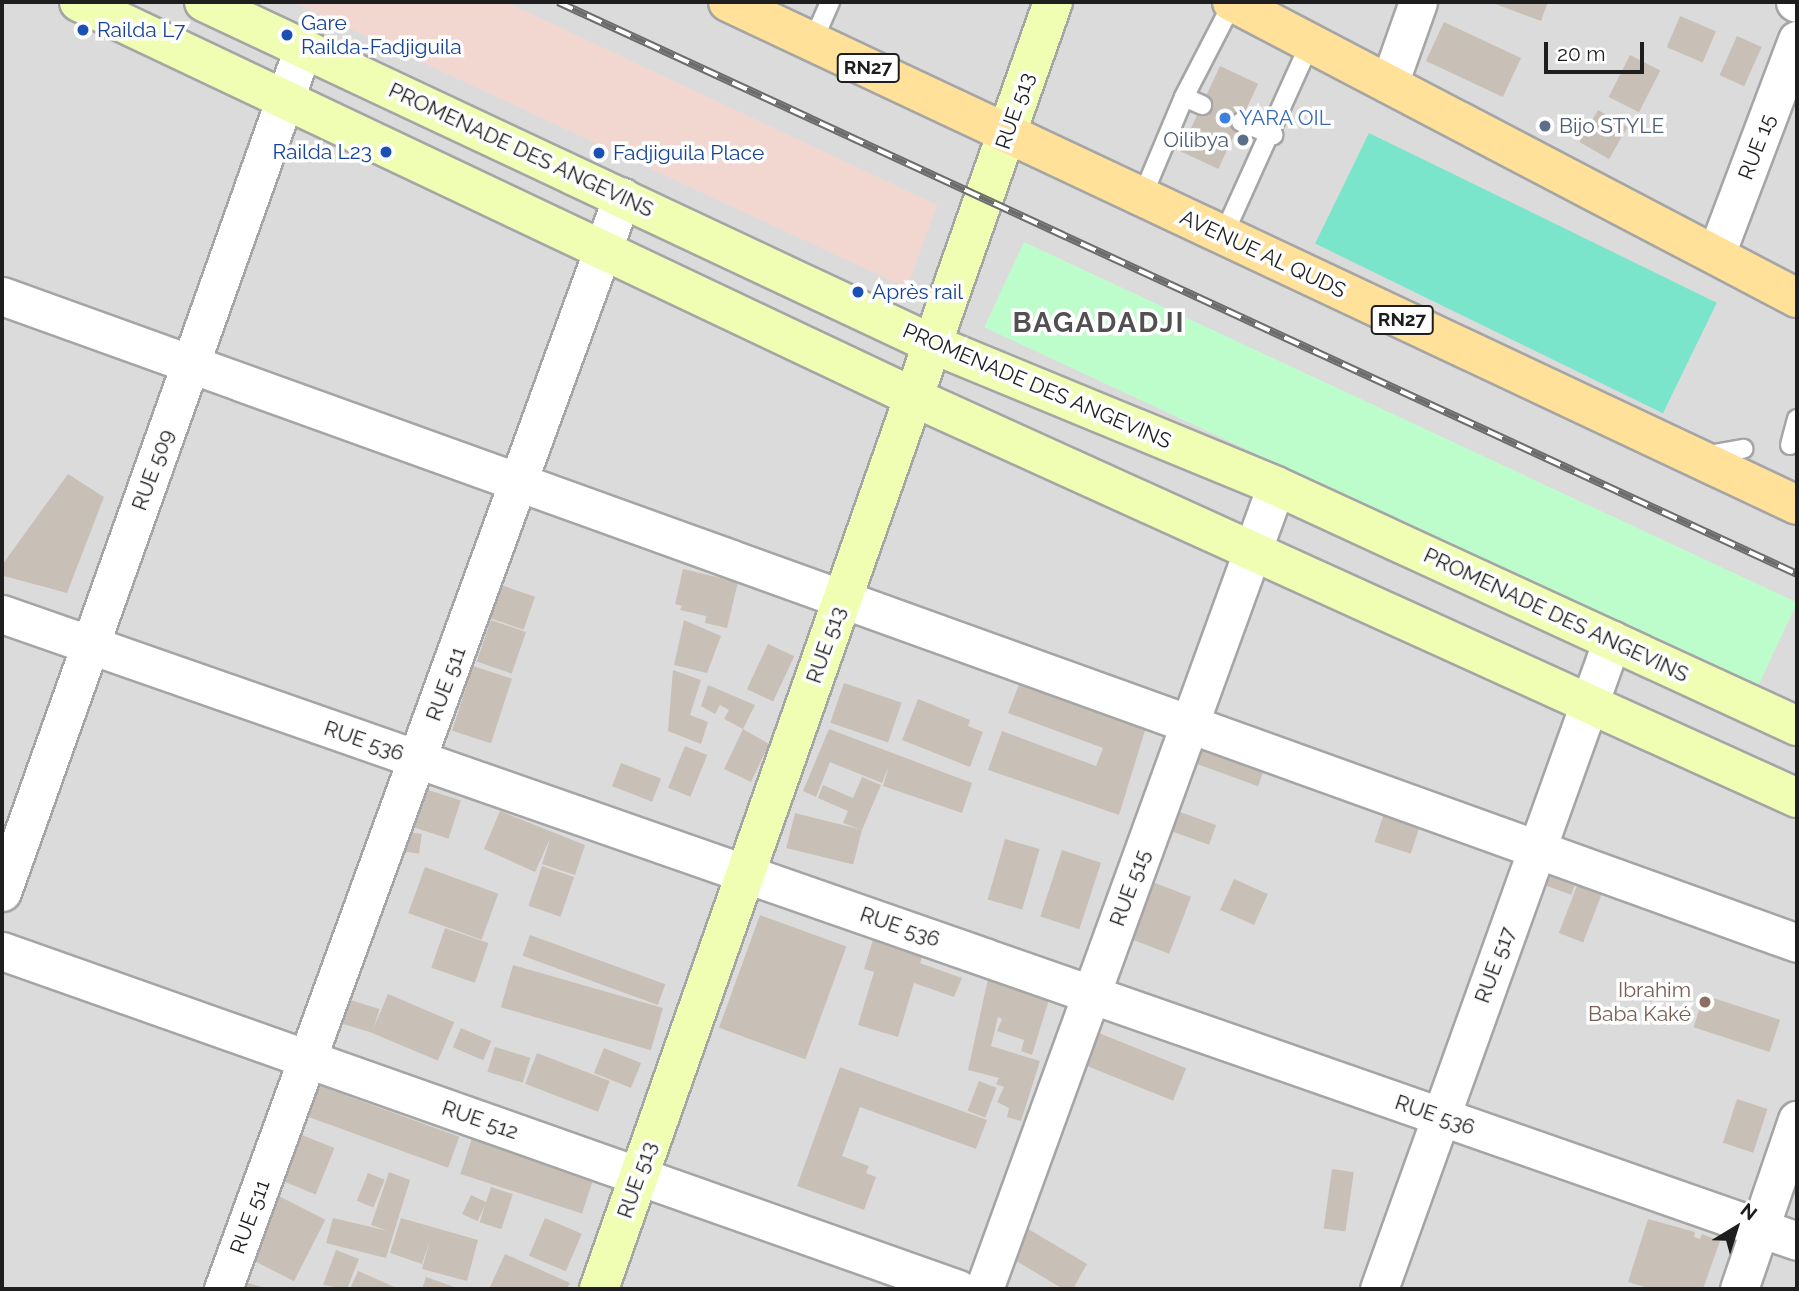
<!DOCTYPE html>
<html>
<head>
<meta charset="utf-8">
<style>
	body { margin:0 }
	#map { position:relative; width:1799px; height:1291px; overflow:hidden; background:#f0ede3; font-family:Raleway,sans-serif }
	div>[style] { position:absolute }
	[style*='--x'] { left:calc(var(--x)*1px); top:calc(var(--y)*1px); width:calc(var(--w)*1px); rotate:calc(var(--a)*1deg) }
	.residential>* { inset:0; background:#dcdbdb; transform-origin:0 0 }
	.commercial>* { inset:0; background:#f2d7d1 }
	.park>* { inset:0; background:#bdfdcb; transform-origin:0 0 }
	.pitch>* { inset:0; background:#7be5cb; transform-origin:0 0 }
	.building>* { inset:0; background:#c8c0b6; transform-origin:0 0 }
	.roads { filter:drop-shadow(2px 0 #a5a5a5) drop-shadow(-2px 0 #a5a5a5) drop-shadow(0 2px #a5a5a5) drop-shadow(0 -2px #a5a5a5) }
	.lane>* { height:18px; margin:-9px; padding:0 9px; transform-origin:9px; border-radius:9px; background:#fff }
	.street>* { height:37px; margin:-18.5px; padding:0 18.5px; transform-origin:18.5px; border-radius:18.5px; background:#fff }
	.secondary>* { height:38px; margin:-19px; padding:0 19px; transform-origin:19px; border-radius:19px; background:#effeb3 }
	.primary>* { height:38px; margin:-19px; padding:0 19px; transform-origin:19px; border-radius:19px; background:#ffe199 }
	.rail>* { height:8px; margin-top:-4px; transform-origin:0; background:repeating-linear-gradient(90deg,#fff 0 16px,#6c6c6c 0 32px); box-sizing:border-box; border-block:2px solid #6c6c6c }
	.dots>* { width:19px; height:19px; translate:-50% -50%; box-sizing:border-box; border:4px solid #fff; border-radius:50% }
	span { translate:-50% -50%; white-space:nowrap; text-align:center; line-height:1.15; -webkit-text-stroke:7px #fff; paint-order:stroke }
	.shield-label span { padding:2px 5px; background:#fff; border:2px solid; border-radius:5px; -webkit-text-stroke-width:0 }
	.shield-label { font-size:19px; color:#1e1e1e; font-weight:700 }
	.transit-label { font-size:21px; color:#164399 }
	.left { translate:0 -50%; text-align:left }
	.right { translate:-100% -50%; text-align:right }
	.street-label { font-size:21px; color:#1e1e1e }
	.shop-label { font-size:21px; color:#366cbe }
	.service-label { font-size:21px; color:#4e5e75 }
	.education-label { font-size:21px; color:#785e54 }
	.district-label { font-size:28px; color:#515151; font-weight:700; letter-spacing:2px }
	.frame { position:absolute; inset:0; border:4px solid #1e1e1e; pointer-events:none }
	.north { position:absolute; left:1701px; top:1193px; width:70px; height:70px; -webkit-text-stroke:5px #fff; paint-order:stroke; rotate:38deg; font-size:19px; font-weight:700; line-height:28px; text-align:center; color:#1e1e1e }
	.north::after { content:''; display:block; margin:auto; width:24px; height:32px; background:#1e1e1e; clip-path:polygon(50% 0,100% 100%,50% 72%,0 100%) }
	.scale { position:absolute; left:1544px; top:42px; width:100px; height:32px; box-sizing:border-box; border:4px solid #1e1e1e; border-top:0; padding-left:9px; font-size:21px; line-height:24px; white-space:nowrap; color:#1e1e1e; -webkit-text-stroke:5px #fff; paint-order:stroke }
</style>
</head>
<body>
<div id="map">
	<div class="residential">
		<i style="left:2px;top:2px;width:1795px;height:1287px"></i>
	</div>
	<div class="commercial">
		<i style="clip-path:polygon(293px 2px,506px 2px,937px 205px,907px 288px)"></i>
	</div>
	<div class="park">
		<i style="left:1024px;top:242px;width:853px;height:94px;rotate:25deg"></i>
	</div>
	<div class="pitch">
		<i style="left:1369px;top:133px;width:387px;height:123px;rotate:26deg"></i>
	</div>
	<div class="building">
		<i style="clip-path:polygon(1490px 2px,1548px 2px,1541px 21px)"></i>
		<i style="left:1680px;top:16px;width:39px;height:34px;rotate:23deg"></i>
		<i style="left:1444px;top:22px;width:85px;height:43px;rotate:25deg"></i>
		<i style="left:1737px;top:36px;width:27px;height:43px;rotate:24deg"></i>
		<i style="left:1630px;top:55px;width:34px;height:47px;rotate:27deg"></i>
		<i style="left:1220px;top:66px;width:42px;height:94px;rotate:25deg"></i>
		<i style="left:1598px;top:110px;width:34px;height:37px;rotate:30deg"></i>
		<i style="clip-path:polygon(68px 474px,104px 497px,67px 593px,4px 576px,2px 565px)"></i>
		<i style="clip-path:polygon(683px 569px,738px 582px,727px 628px,705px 623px,706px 616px,680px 610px,682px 606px,675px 604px)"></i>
		<i style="left:501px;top:585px;width:36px;height:35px;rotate:19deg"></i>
		<i style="left:491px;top:620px;width:37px;height:44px;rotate:19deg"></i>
		<i style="clip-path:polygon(684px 620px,721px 636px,707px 673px,674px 665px)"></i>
		<i style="left:768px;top:644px;width:29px;height:50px;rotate:25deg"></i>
		<i style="left:473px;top:666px;width:41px;height:68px;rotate:18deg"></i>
		<i style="clip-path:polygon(673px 670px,701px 680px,690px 715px,708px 722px,701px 744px,668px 731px)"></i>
		<i style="clip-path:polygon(1023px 674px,1147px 724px,1119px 815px,988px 770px,1002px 731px,1096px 766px,1103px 748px,1008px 713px)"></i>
		<i style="left:844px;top:683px;width:61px;height:42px;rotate:19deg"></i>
		<i style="clip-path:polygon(708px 685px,755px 705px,743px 729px,769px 744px,751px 782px,724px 769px,743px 729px,724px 719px,729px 710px,720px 705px,715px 714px,701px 706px)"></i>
		<i style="clip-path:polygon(918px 699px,970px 720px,968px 726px,983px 732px,970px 767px,902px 740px)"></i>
		<i style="clip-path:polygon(829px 729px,972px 783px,962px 813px,883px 786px,889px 766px,882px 783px,830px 762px,816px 797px,803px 791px)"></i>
		<i style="left:1201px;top:741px;width:69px;height:23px;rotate:20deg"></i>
		<i style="left:685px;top:746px;width:24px;height:45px;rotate:22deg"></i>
		<i style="left:621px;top:763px;width:43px;height:25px;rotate:21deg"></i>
		<i style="clip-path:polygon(862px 777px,881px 785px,862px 830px,843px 823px,848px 811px,818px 798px,823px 785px,853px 798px)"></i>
		<i style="left:419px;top:787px;width:44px;height:40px;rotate:18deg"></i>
		<i style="left:1387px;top:804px;width:38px;height:40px;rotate:18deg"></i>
		<i style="left:1172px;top:809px;width:47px;height:21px;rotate:20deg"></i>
		<i style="clip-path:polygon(500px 811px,585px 845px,575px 875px,542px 864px,550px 839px,535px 872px,484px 849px)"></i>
		<i style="left:795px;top:813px;width:69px;height:36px;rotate:14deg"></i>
		<i style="left:408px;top:832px;width:14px;height:20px;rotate:8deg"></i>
		<i style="left:1005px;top:839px;width:36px;height:63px;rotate:16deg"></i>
		<i style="left:1062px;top:850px;width:41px;height:70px;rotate:18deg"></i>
		<i style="left:1537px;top:860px;width:44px;height:21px;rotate:20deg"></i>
		<i style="left:542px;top:866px;width:34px;height:42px;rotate:19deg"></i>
		<i style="left:425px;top:867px;width:78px;height:49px;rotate:20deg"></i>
		<i style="left:1580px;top:878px;width:26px;height:59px;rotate:21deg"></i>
		<i style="left:1234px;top:879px;width:37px;height:34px;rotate:24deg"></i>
		<i style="left:1150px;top:881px;width:44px;height:61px;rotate:21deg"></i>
		<i style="left:760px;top:915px;width:92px;height:120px;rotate:20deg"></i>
		<i style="left:445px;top:928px;width:46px;height:42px;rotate:19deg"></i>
		<i style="clip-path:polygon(875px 933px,925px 948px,920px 963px,962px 978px,954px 997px,914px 983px,898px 1037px,858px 1025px,874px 972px,864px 969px)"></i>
		<i style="left:530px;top:935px;width:144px;height:22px;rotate:20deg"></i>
		<i style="left:513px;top:965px;width:156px;height:44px;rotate:16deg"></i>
		<i style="clip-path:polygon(990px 970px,1052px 990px,1032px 1055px,1021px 1051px,1024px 1040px,997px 1031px,1002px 1019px,998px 1017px,991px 1046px,1040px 1061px,1021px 1121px,1007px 1117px,1009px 1108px,997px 1102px,1004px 1087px,996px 1084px,999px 1078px,968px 1070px)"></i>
		<i style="left:388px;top:994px;width:72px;height:42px;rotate:23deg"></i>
		<i style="left:1704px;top:995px;width:80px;height:34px;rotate:18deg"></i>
		<i style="left:347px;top:999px;width:34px;height:25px;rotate:17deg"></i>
		<i style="left:461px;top:1028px;width:33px;height:21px;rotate:23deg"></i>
		<i style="left:1099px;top:1033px;width:94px;height:35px;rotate:22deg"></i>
		<i style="left:495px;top:1047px;width:37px;height:26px;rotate:17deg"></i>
		<i style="left:604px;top:1048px;width:40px;height:27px;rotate:22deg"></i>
		<i style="left:537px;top:1053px;width:78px;height:33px;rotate:21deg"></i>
		<i style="clip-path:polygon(840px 1067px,987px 1120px,976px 1149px,860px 1107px,842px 1156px,869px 1166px,866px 1173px,876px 1177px,864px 1210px,797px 1186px)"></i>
		<i style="left:979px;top:1081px;width:19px;height:32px;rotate:21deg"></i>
		<i style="left:309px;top:1082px;width:160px;height:33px;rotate:20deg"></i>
		<i style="left:1737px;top:1099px;width:32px;height:46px;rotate:18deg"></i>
		<i style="left:302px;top:1135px;width:35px;height:50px;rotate:22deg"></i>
		<i style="left:473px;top:1135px;width:128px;height:41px;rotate:18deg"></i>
		<i style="left:1332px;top:1169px;width:22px;height:60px;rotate:8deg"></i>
		<i style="clip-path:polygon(389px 1172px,410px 1180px,386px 1258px,326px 1243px,333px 1218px,388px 1231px,371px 1225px)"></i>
		<i style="left:368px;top:1173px;width:18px;height:30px;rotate:22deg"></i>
		<i style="left:491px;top:1187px;width:23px;height:37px;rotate:18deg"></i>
		<i style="left:271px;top:1192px;width:61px;height:69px;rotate:27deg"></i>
		<i style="left:471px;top:1195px;width:17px;height:21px;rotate:25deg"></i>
		<i style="clip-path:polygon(401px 1218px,478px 1240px,467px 1281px,422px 1269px,430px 1240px,422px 1264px,390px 1253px)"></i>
		<i style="left:545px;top:1218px;width:40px;height:41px;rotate:23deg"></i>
		<i style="clip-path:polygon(1648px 1219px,1695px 1232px,1694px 1237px,1700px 1239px,1702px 1234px,1720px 1241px,1703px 1289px,1652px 1289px,1628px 1282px)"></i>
		<i style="clip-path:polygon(1025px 1227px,1087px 1264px,1073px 1289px,1063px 1289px,1008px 1256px)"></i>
		<i style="clip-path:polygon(336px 1250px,359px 1259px,347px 1289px,323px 1285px)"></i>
		<i style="clip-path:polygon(505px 1254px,570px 1283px,567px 1289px,489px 1289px)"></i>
		<i style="clip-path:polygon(358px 1271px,399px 1289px,350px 1289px)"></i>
		<i style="clip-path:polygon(426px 1277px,460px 1289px,422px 1289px)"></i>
		<i style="clip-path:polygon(235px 1279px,262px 1287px,261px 1289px,232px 1289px)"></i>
	</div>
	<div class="roads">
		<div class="lane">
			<i style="--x:813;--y:41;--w:43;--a:-66.4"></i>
			<i style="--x:1184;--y:97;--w:20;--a:24"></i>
			<i style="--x:1241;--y:122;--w:35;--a:22"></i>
			<i style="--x:1142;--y:197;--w:108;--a:-67.2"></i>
			<i style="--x:1184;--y:97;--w:107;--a:-62.7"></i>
			<i style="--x:1223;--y:236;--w:212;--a:-65.7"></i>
			<i style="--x:1790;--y:445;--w:27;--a:-75"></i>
			<i style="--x:1708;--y:455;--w:36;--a:-10"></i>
		</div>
		<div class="street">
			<i style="--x:1795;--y:2;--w:2;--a:27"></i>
			<i style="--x:1389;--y:84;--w:87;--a:-70.5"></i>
			<i style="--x:1716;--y:254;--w:229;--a:-69.3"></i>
			<i style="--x:2;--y:296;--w:1908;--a:19.82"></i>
			<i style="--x:2;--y:614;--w:1901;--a:19.25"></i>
			<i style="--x:2;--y:892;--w:896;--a:-70.37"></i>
			<i style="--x:2;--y:951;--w:1014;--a:19.47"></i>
			<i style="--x:223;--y:1289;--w:1163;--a:-69.93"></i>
			<i style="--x:984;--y:1289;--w:854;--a:-70.02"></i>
			<i style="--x:1379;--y:1289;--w:690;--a:-70.25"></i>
			<i style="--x:1739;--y:1289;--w:179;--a:-71.1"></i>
		</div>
		<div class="secondary">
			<i style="--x:79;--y:2;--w:923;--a:25.34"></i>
			<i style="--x:913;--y:397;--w:971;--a:24.4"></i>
			<i style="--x:204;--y:2;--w:804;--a:25.16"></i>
			<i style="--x:932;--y:344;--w:372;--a:22.4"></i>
			<i style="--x:1276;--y:486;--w:574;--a:24.73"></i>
			<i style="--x:599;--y:1289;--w:1365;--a:-70.57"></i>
		</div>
		<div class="primary">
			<i style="--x:728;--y:2;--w:1181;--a:25.2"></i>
			<i style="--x:1232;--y:2;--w:638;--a:27.65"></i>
		</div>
	</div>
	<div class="rail">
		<i style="--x:558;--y:2;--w:1365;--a:24.78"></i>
	</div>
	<div class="dots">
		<i style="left:83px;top:30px;background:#1a4fb4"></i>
		<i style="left:287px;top:35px;background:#1a4fb4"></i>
		<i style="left:1225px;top:118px;background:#3f7fe0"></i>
		<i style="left:1545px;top:126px;background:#5c6f8a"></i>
		<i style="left:1243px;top:140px;background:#5c6f8a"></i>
		<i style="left:386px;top:152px;background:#1a4fb4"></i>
		<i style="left:599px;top:153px;background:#1a4fb4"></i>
		<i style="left:858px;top:292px;background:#1a4fb4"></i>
		<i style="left:1705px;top:1002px;background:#8d6e63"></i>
	</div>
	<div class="shield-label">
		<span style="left:868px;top:68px">RN27</span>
		<span style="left:1402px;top:320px">RN27</span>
	</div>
	<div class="transit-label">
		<span class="left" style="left:301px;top:35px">Gare<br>Railda-Fadjiguila</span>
		<span class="left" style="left:97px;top:30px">Railda L7</span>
		<span class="right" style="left:372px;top:152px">Railda L23</span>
		<span class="left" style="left:613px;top:153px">Fadjiguila Place</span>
		<span class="left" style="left:872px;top:292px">Après rail</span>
	</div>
	<div class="street-label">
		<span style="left:1015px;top:111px;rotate:-71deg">RUE 513</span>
		<span style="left:1757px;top:147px;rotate:-69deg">RUE 15</span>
		<span style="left:521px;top:150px;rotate:25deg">PROMENADE DES ANGEVINS</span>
		<span style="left:1263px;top:254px;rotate:25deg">AVENUE AL QUDS</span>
		<span style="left:1037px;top:386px;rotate:23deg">PROMENADE DES ANGEVINS</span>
		<span style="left:153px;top:470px;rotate:-70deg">RUE 509</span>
		<span style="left:1556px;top:615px;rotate:25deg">PROMENADE DES ANGEVINS</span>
		<span style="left:826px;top:645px;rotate:-71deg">RUE 513</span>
		<span style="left:446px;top:684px;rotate:-70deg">RUE 511</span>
		<span style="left:364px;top:741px;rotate:19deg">RUE 536</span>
		<span style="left:1130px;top:888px;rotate:-70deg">RUE 515</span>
		<span style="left:900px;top:927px;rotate:19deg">RUE 536</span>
		<span style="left:1495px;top:965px;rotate:-70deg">RUE 517</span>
		<span style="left:1435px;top:1115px;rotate:19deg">RUE 536</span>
		<span style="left:480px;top:1120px;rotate:19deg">RUE 512</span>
		<span style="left:637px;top:1180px;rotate:-71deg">RUE 513</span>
		<span style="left:250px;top:1217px;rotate:-70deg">RUE 511</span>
	</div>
	<div class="shop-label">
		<span class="left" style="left:1239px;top:118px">YARA OIL</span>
	</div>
	<div class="service-label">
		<span class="left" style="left:1559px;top:126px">Bijo STYLE</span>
		<span class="right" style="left:1229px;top:140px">Oilibya</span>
	</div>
	<div class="education-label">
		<span class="right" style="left:1691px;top:1002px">Ibrahim<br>Baba Kaké</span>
	</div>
	<div class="district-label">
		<span style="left:1099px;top:323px">BAGADADJI</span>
	</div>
	<div class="frame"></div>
	<div class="north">N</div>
	<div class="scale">20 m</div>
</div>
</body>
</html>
